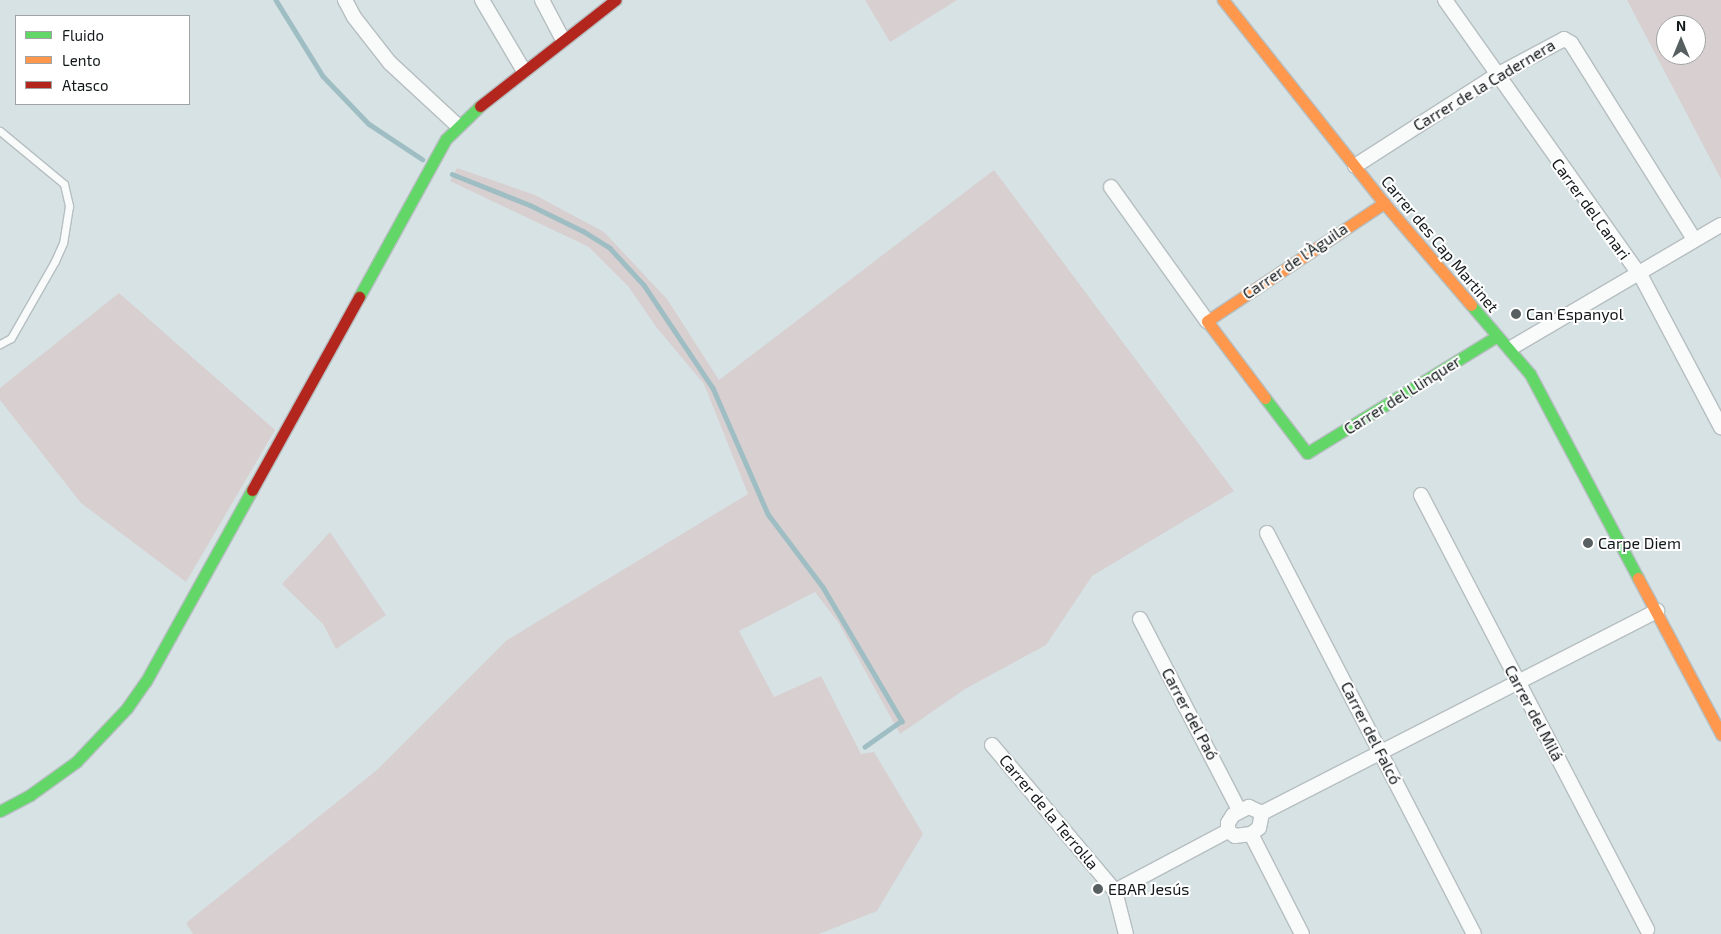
<!DOCTYPE html>
<html>
<head>
<meta charset="utf-8">
<style>
	body { margin:0 }
	#map { position:relative; width:1721px; height:934px; overflow:hidden; background:#d7e2e4; font-family:"Exo 2",sans-serif }
	div>[style] { position:absolute }
	[style*='--x'] { left:calc(var(--x)*1px); top:calc(var(--y)*1px); width:calc(var(--w)*1px); rotate:calc(var(--a)*1deg) }
	.green>* { inset:0; background:#d8cfd0 }
	.stream>* { height:4.5px; margin:-2.25px; padding:0 2.25px; transform-origin:2.25px; border-radius:2.25px; background:#9ebec4 }
	.roads { filter:drop-shadow(1px 0 #b6bec0) drop-shadow(-1px 0 #b6bec0) drop-shadow(0 1px #b6bec0) drop-shadow(0 -1px #b6bec0) }
	.lane>* { height:7px; margin:-3.5px; padding:0 3.5px; transform-origin:3.5px; border-radius:3.5px; background:#f9fbfb }
	.street>* { height:14px; margin:-7px; padding:0 7px; transform-origin:7px; border-radius:7px; background:#f9fbfb }
	.fast>* { height:11px; margin:-5.5px; padding:0 5.5px; transform-origin:5.5px; border-radius:5.5px; background:#63d668 }
	.slow>* { height:11px; margin:-5.5px; padding:0 5.5px; transform-origin:5.5px; border-radius:5.5px; background:#ff974d }
	.jam>* { height:11px; margin:-5.5px; padding:0 5.5px; transform-origin:5.5px; border-radius:5.5px; background:#b3261e }
	.dots>* { width:14px; height:14px; translate:-50% -50%; box-sizing:border-box; border:2px solid #fff; border-radius:50% }
	span { translate:-50% -50%; white-space:nowrap; text-align:center; line-height:1.15; -webkit-text-stroke:4px #fff; paint-order:stroke }
	.street-label { font-size:16px; color:#12181a }
	.poi-label { font-size:16px; color:#12181a }
	.left { translate:0 -50%; text-align:left }
	.legend { position:absolute; left:15px; top:15px; width:175px; height:90px; box-sizing:border-box; background:#fff; border:1px solid #a0a3a3; margin:0; padding:6px 9px; list-style:none; font-size:15px; color:#12181a }
	.legend li { display:flex; align-items:center; gap:10px; height:25px }
	.legend b { width:25px; border:1px solid #a0a3a3 }
	.north { position:absolute; left:1656px; top:15px; width:50px; height:50px; box-sizing:border-box; background:#fff; border:1px solid #a0a3a3; border-radius:50%; rotate:0deg; font-size:14px; font-weight:700; line-height:20px; text-align:center; color:#12181a }
	.north::after { content:''; display:block; margin:auto; width:18px; height:22px; background:#575f61; clip-path:polygon(50% 0,100% 100%,50% 72%,0 100%) }
</style>
</head>
<body>
<div id="map">
	<div class="green">
		<i style="clip-path:polygon(865px 0,957px 0,890px 42px)"></i>
		<i style="clip-path:polygon(evenodd,1627px 0,1721px 0,1721px 179px,1627px 0,1666px 25px,1696px 25px,1696px 55px,1666px 55px,1666px 25px)"></i>
		<i style="clip-path:polygon(457px 168px,535px 195px,604px 232px,667px 299px,719px 380px,994px 170px,1234px 491px,1092px 576px,1046px 645px,965px 689px,900px 734px,838px 622px,815px 592px,739px 631px,774px 697px,821px 676px,861px 754px,874px 752px,923px 834px,877px 911px,819px 934px,193px 934px,186px 923px,377px 770px,507px 640px,748px 494px,704px 384px,657px 328px,628px 286px,589px 247px,450px 181px)"></i>
		<i style="clip-path:polygon(119px 293px,275px 430px,186px 582px,81px 503px,0 400px,0 388px)"></i>
		<i style="clip-path:polygon(330px 532px,386px 615px,336px 649px,323px 624px,282px 584px)"></i>
	</div>
	<div class="stream">
		<i style="--x:276;--y:0;--w:89;--a:58.3"></i>
		<i style="--x:323;--y:76;--w:66;--a:46.2"></i>
		<i style="--x:369;--y:124;--w:64;--a:33.4"></i>
		<i style="--x:452;--y:174;--w:84;--a:21.7"></i>
		<i style="--x:530;--y:205;--w:59;--a:26.1"></i>
		<i style="--x:583;--y:231;--w:32;--a:32"></i>
		<i style="--x:610;--y:248;--w:50;--a:47.4"></i>
		<i style="--x:644;--y:285;--w:124;--a:56.2"></i>
		<i style="--x:713;--y:388;--w:137;--a:66.4"></i>
		<i style="--x:768;--y:514;--w:91;--a:53"></i>
		<i style="--x:823;--y:587;--w:156;--a:59.5"></i>
		<i style="--x:902;--y:721;--w:45;--a:144.9"></i>
	</div>
	<div class="roads">
		<div class="lane">
			<i style="--x:0;--y:131;--w:83;--a:39.6"></i>
			<i style="--x:64;--y:184;--w:23;--a:77"></i>
			<i style="--x:69;--y:206;--w:37;--a:99"></i>
			<i style="--x:63;--y:243;--w:20;--a:114"></i>
			<i style="--x:55;--y:261;--w:89;--a:119.7"></i>
			<i style="--x:11;--y:338;--w:13;--a:151"></i>
		</div>
		<div class="street">
			<i style="--x:345;--y:0;--w:19;--a:62"></i>
			<i style="--x:354;--y:17;--w:58;--a:52"></i>
			<i style="--x:390;--y:63;--w:91;--a:42.8"></i>
			<i style="--x:482;--y:0;--w:82;--a:59.4"></i>
			<i style="--x:542;--y:0;--w:45;--a:62.3"></i>
			<i style="--x:1445;--y:0;--w:341;--a:54.7"></i>
			<i style="--x:1642;--y:278;--w:169;--a:62.1"></i>
			<i style="--x:1355;--y:166;--w:169;--a:-32.7"></i>
			<i style="--x:1497;--y:75;--w:76;--a:-28.2"></i>
			<i style="--x:1564;--y:39;--w:8;--a:30"></i>
			<i style="--x:1571;--y:43;--w:231;--a:57.9"></i>
			<i style="--x:1111;--y:187;--w:165;--a:54.4"></i>
			<i style="--x:1511;--y:348;--w:243;--a:-30.4"></i>
			<i style="--x:1421;--y:495;--w:490;--a:62.5"></i>
			<i style="--x:1267;--y:533;--w:451;--a:62.7"></i>
			<i style="--x:1140;--y:619;--w:215;--a:62.6"></i>
			<i style="--x:992;--y:745;--w:191;--a:49.9"></i>
			<i style="--x:1115;--y:891;--w:44;--a:75.7"></i>
			<i style="--x:1249;--y:807;--w:14;--a:25"></i>
			<i style="--x:1262;--y:813;--w:15;--a:101"></i>
			<i style="--x:1259;--y:828;--w:10;--a:143"></i>
			<i style="--x:1251;--y:834;--w:16;--a:173"></i>
			<i style="--x:1235;--y:836;--w:9;--a:-144"></i>
			<i style="--x:1228;--y:831;--w:8;--a:-90"></i>
			<i style="--x:1228;--y:823;--w:9;--a:-58"></i>
			<i style="--x:1233;--y:815;--w:18;--a:-27"></i>
			<i style="--x:1262;--y:813;--w:444;--a:-27.1"></i>
			<i style="--x:1251;--y:834;--w:112;--a:63"></i>
			<i style="--x:1115;--y:891;--w:128;--a:-28"></i>
		</div>
		<div class="fast">
			<i style="--x:359;--y:297;--w:180;--a:-61.2"></i>
			<i style="--x:446;--y:139;--w:47;--a:-44.1"></i>
			<i style="--x:1471;--y:305;--w:91;--a:49.5"></i>
			<i style="--x:1530;--y:374;--w:231;--a:62.1"></i>
			<i style="--x:1265;--y:398;--w:69;--a:52.6"></i>
			<i style="--x:1307;--y:453;--w:223;--a:-31.6"></i>
			<i style="--x:0;--y:811;--w:34;--a:-28"></i>
			<i style="--x:30;--y:795;--w:57;--a:-35.7"></i>
			<i style="--x:76;--y:762;--w:74;--a:-46.6"></i>
			<i style="--x:127;--y:708;--w:33;--a:-55"></i>
			<i style="--x:146;--y:681;--w:218;--a:-61"></i>
		</div>
		<div class="slow">
			<i style="--x:1223;--y:0;--w:259;--a:51.6"></i>
			<i style="--x:1384;--y:203;--w:134;--a:49.5"></i>
			<i style="--x:1265;--y:398;--w:96;--a:-127"></i>
			<i style="--x:1207;--y:321;--w:213;--a:-33.7"></i>
			<i style="--x:1638;--y:578;--w:177;--a:62"></i>
		</div>
		<div class="jam">
			<i style="--x:480;--y:106;--w:172;--a:-38.1"></i>
			<i style="--x:252;--y:490;--w:221;--a:-61"></i>
		</div>
	</div>
	<div class="dots">
		<i style="left:1516px;top:314px;background:#575f61"></i>
		<i style="left:1588px;top:543px;background:#575f61"></i>
		<i style="left:1098px;top:889px;background:#575f61"></i>
	</div>
	<div class="street-label">
		<span style="left:1484px;top:85px;rotate:-31deg">Carrer de la Cadernera</span>
		<span style="left:1591px;top:209px;rotate:54deg">Carrer del Canari</span>
		<span style="left:1440px;top:244px;rotate:50deg">Carrer des Cap Martinet</span>
		<span style="left:1295px;top:261px;rotate:-34deg">Carrer de l'Àguila</span>
		<span style="left:1402px;top:395px;rotate:-32deg">Carrer del Llinquer</span>
		<span style="left:1534px;top:713px;rotate:62deg">Carrer del Milá</span>
		<span style="left:1190px;top:714px;rotate:62deg">Carrer del Paó</span>
		<span style="left:1371px;top:733px;rotate:63deg">Carrer del Falcó</span>
		<span style="left:1049px;top:812px;rotate:50deg">Carrer de la Terrol·la</span>
	</div>
	<div class="poi-label">
		<span class="left" style="left:1526px;top:314px">Can Espanyol</span>
		<span class="left" style="left:1598px;top:543px">Carpe Diem</span>
		<span class="left" style="left:1108px;top:889px">EBAR Jesús</span>
	</div>
	<ul class="legend">
	<li><b style="height:6px;background:#63d668"></b>Fluido</li>
	<li><b style="height:6px;background:#ff974d"></b>Lento</li>
	<li><b style="height:6px;background:#b3261e"></b>Atasco</li>
	</ul>
	<div class="north">N</div>
</div>
</body>
</html>
